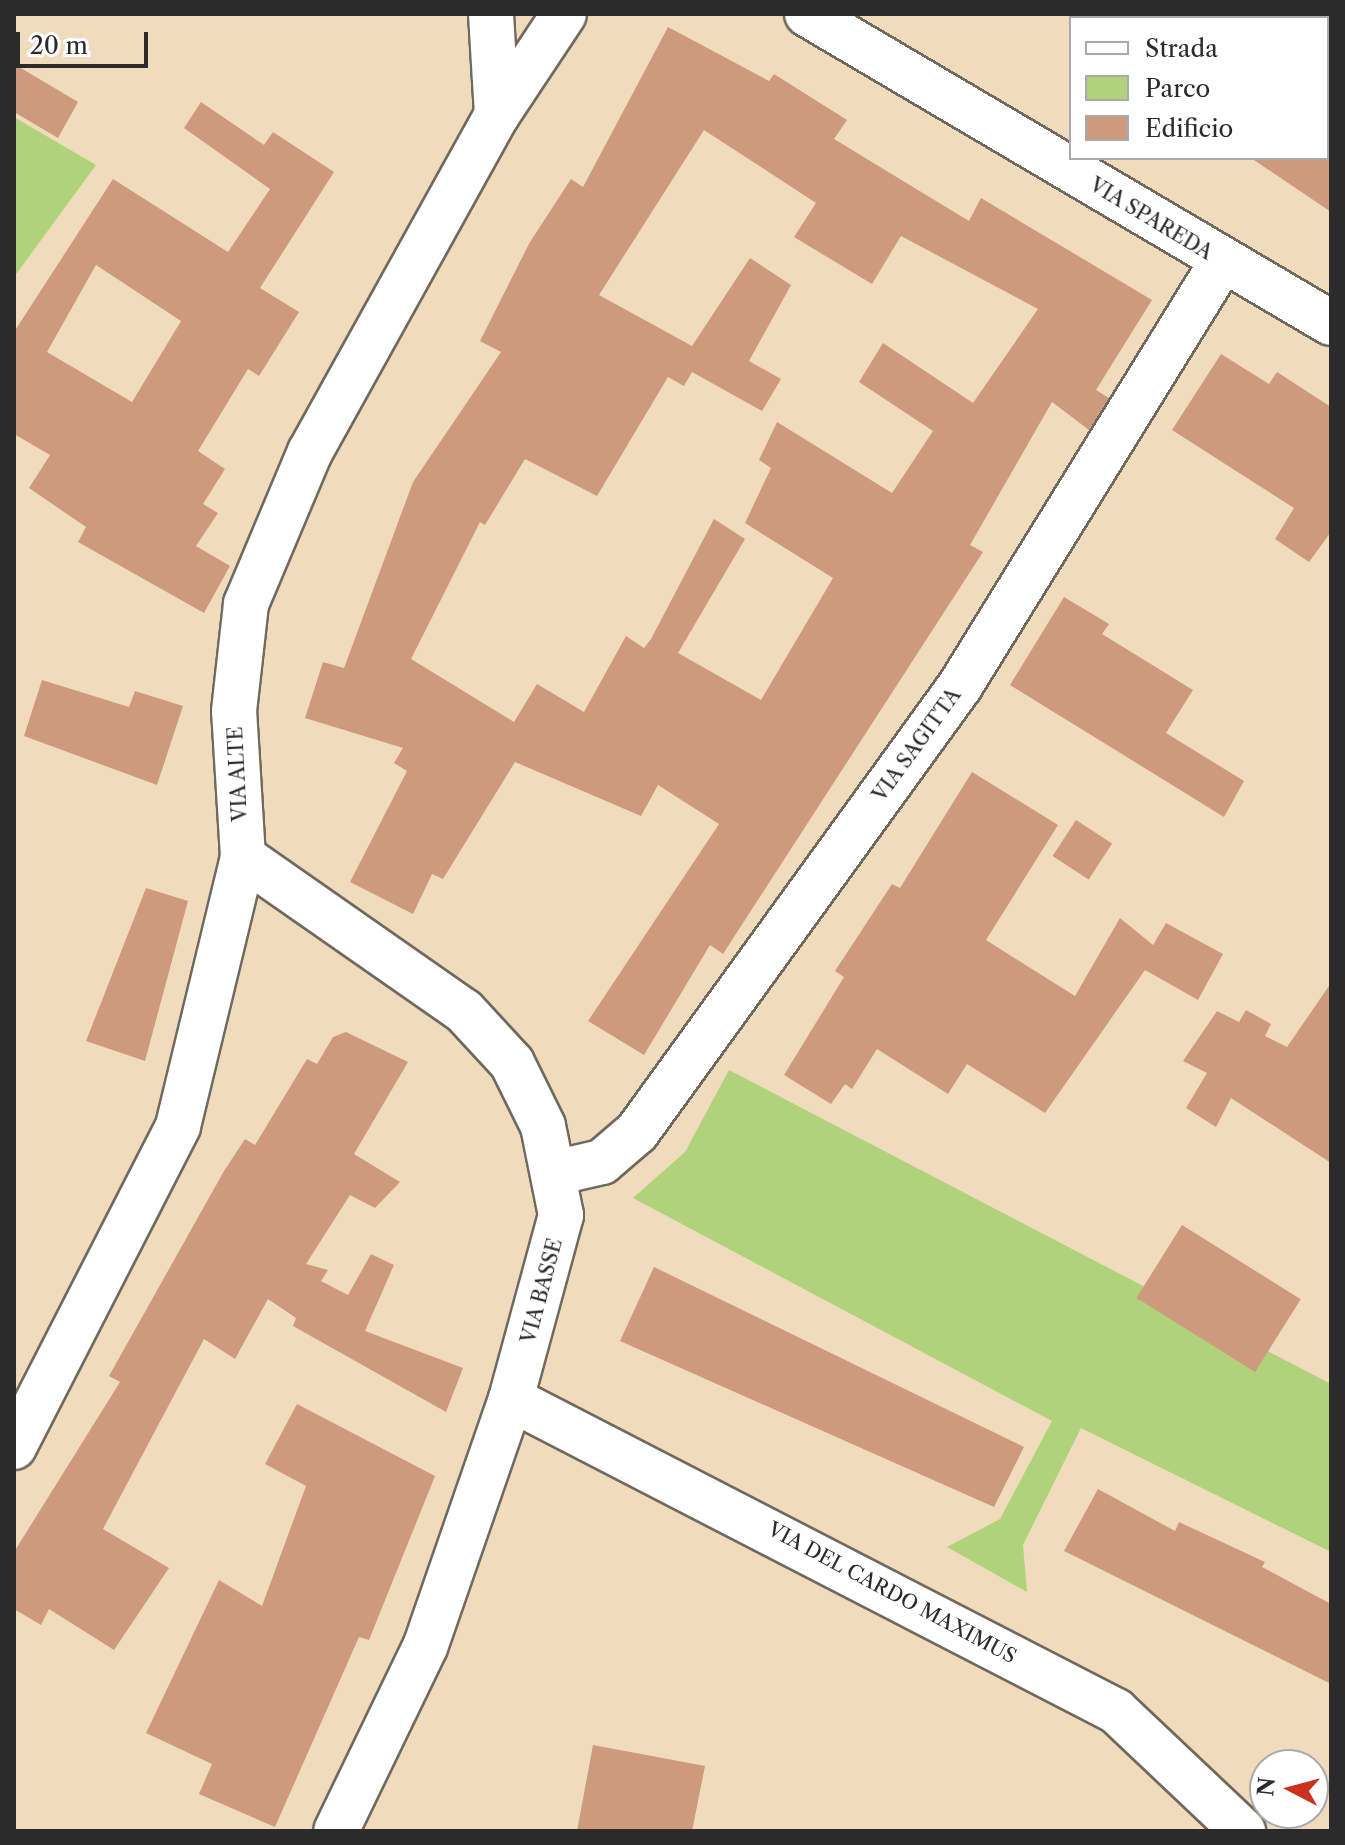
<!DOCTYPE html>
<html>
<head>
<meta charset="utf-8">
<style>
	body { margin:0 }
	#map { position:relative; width:1345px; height:1845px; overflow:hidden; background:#f0dcbc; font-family:"Libre Caslon Text",serif }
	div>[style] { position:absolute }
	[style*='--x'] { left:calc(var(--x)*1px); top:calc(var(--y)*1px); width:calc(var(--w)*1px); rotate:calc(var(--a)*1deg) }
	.green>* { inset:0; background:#afd27b }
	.building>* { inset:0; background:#ce9a7e; transform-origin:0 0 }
	.roads { filter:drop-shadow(2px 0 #70695e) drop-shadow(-2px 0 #70695e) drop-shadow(0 2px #70695e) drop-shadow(0 -2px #70695e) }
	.minor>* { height:44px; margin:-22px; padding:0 22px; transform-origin:22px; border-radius:22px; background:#fff }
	span { translate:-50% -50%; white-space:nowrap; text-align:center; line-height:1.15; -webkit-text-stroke:8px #fff; paint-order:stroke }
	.street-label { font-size:20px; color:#2b2b2b }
	.frame { position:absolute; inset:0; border:16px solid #2b2b2b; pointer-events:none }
	.legend { position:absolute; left:1069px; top:16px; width:260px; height:144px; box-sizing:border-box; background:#fff; border:2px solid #aaa; margin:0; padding:10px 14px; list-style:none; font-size:24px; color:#2b2b2b }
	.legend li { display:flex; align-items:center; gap:16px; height:40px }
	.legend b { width:40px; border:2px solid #aaa }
	.north { position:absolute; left:1249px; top:1749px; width:80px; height:80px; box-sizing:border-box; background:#fff; border:2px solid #aaa; border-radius:50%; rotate:276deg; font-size:22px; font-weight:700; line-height:32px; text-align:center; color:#2b2b2b }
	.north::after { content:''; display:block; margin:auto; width:28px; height:36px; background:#c8321e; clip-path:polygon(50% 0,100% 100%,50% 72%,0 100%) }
	.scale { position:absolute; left:16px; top:32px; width:132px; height:36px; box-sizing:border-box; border:4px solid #2b2b2b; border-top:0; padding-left:10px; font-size:24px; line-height:28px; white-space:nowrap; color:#2b2b2b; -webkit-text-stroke:6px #fff; paint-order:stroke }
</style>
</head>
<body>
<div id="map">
	<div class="green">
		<i style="clip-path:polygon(14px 117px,96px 165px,14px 277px)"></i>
		<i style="clip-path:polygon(729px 1070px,1331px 1384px,1331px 1552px,1081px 1428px,1023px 1545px,1027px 1592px,947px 1547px,1000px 1519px,1052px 1421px,633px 1198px,685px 1152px)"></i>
	</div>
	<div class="building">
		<i style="clip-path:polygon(evenodd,668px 27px,769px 81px,774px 74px,847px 120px,834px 139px,969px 221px,981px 198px,1152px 300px,1096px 390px,1109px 398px,1089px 430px,1052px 402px,970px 545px,983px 552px,723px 954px,710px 945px,644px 1055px,588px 1021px,719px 824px,658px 785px,641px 816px,515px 762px,443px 879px,432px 874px,413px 914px,350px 882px,407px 771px,394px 763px,403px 748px,305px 718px,323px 662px,344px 668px,413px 482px,501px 352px,480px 341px,530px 242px,571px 179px,583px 187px,668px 27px,704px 130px,816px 203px,794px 237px,872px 284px,901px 236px,1038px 309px,973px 403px,883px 343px,859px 382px,933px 431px,892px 493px,777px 422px,759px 460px,771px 468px,745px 523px,833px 578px,761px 700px,678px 653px,745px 539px,714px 519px,651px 639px,644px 648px,626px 636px,584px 712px,537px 684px,514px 722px,411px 659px,480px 522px,485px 525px,525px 459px,597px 496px,668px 377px,684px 386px,692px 372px,762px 411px,781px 379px,749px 361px,791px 285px,750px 258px,692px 346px,599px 295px,704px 130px)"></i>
		<i style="clip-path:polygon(14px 64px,78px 102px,58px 138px,14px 112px)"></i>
		<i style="clip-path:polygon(evenodd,201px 102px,264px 145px,273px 132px,334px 172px,260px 288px,299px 312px,259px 376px,248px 369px,198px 451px,225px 469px,203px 504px,218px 513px,196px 546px,230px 566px,204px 613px,78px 542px,86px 527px,29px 488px,50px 455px,14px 434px,14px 332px,113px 179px,228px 252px,270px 189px,184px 128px,201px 102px,96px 265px,181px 321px,132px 402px,47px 352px,96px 265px)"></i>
		<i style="clip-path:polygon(1251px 158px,1331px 158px,1331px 212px)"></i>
		<i style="clip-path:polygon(1221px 354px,1269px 384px,1277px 372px,1331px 407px,1331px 532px,1309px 562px,1275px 539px,1294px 508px,1172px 430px)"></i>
		<i style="clip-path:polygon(1064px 597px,1109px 624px,1102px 634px,1193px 690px,1166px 733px,1244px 781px,1224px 817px,1010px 685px)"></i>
		<i style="clip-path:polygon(42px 680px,129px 707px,135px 691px,183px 706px,157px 785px,24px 736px)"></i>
		<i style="clip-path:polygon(972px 772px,1058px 825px,986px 940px,1075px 996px,1120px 918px,1153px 945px,1166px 923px,1223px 954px,1198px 1000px,1145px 970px,1045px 1113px,967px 1064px,948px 1094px,877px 1049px,852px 1089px,845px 1084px,831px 1104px,784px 1075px,844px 977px,835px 971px,892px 884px,900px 888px)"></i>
		<i style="left:1076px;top:820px;width:43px;height:43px;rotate:33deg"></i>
		<i style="clip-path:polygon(146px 888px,188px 901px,145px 1061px,86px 1041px)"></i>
		<i style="clip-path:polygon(1331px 983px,1331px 1163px,1231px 1098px,1216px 1127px,1186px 1108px,1207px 1073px,1183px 1061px,1217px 1011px,1239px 1022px,1246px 1010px,1271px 1024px,1265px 1036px,1287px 1047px)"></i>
		<i style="clip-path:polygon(346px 1032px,408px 1062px,354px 1154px,400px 1182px,375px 1208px,350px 1195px,306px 1264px,328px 1270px,321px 1281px,348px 1295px,371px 1254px,394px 1265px,365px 1331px,463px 1368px,446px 1412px,293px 1326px,296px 1318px,268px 1299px,235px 1359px,204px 1339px,103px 1529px,169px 1568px,114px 1650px,49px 1609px,41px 1625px,14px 1609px,14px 1552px,120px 1382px,109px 1376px,224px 1171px,245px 1139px,255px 1145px,307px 1059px,317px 1064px,333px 1037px)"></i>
		<i style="left:1182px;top:1225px;width:140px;height:86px;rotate:32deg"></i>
		<i style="clip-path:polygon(654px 1267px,1024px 1447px,994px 1507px,620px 1341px)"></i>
		<i style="clip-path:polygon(297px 1404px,435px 1476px,369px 1640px,359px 1637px,275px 1827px,199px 1794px,212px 1764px,146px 1733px,219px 1580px,262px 1606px,306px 1486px,265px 1464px)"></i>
		<i style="clip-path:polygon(1098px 1489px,1175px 1531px,1179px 1522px,1265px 1562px,1262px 1567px,1331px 1604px,1331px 1684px,1064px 1551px)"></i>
		<i style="clip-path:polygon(593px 1745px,705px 1766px,692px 1831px,577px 1831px)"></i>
	</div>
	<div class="roads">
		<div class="minor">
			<i style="--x:491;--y:14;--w:101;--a:86.6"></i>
			<i style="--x:807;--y:14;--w:608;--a:30.53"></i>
			<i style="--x:243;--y:857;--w:269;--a:34.9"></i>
			<i style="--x:464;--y:1011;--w:71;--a:47.3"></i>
			<i style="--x:512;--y:1063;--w:70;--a:63.8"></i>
			<i style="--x:543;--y:1126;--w:91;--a:78.6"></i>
			<i style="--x:561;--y:1215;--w:191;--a:105.2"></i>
			<i style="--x:511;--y:1399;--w:262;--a:109.1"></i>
			<i style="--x:425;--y:1647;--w:204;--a:115.8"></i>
			<i style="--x:554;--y:1173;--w:49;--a:-12.9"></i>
			<i style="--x:602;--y:1162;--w:46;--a:-40.6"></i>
			<i style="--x:637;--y:1132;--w:551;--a:-54.09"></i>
			<i style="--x:960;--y:686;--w:498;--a:-58.3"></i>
			<i style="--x:511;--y:1399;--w:681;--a:27.28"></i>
			<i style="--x:1116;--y:1711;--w:175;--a:43.4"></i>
			<i style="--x:14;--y:1447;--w:360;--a:-62.9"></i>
			<i style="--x:178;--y:1126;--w:277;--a:-76.4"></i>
			<i style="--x:243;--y:857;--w:146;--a:-93.5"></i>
			<i style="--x:234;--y:711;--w:108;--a:-83.6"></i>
			<i style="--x:246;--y:604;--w:165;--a:-67.2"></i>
			<i style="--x:310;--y:452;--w:385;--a:-61"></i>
			<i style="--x:497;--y:115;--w:121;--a:-56.4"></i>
		</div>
	</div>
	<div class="street-label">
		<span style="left:1151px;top:219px;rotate:31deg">VIA SPAREDA</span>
		<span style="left:917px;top:745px;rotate:-54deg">VIA SAGITTA</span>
		<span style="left:238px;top:774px;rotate:-93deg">VIA ALTE</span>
		<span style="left:542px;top:1291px;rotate:-75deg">VIA BASSE</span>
		<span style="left:892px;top:1593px;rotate:28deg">VIA DEL CARDO MAXIMUS</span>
	</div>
	<div class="frame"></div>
	<ul class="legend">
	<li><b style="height:10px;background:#fff"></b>Strada</li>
	<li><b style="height:22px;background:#afd27b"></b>Parco</li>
	<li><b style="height:22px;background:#ce9a7e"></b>Edificio</li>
	</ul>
	<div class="north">N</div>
	<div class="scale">20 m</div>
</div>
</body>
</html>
